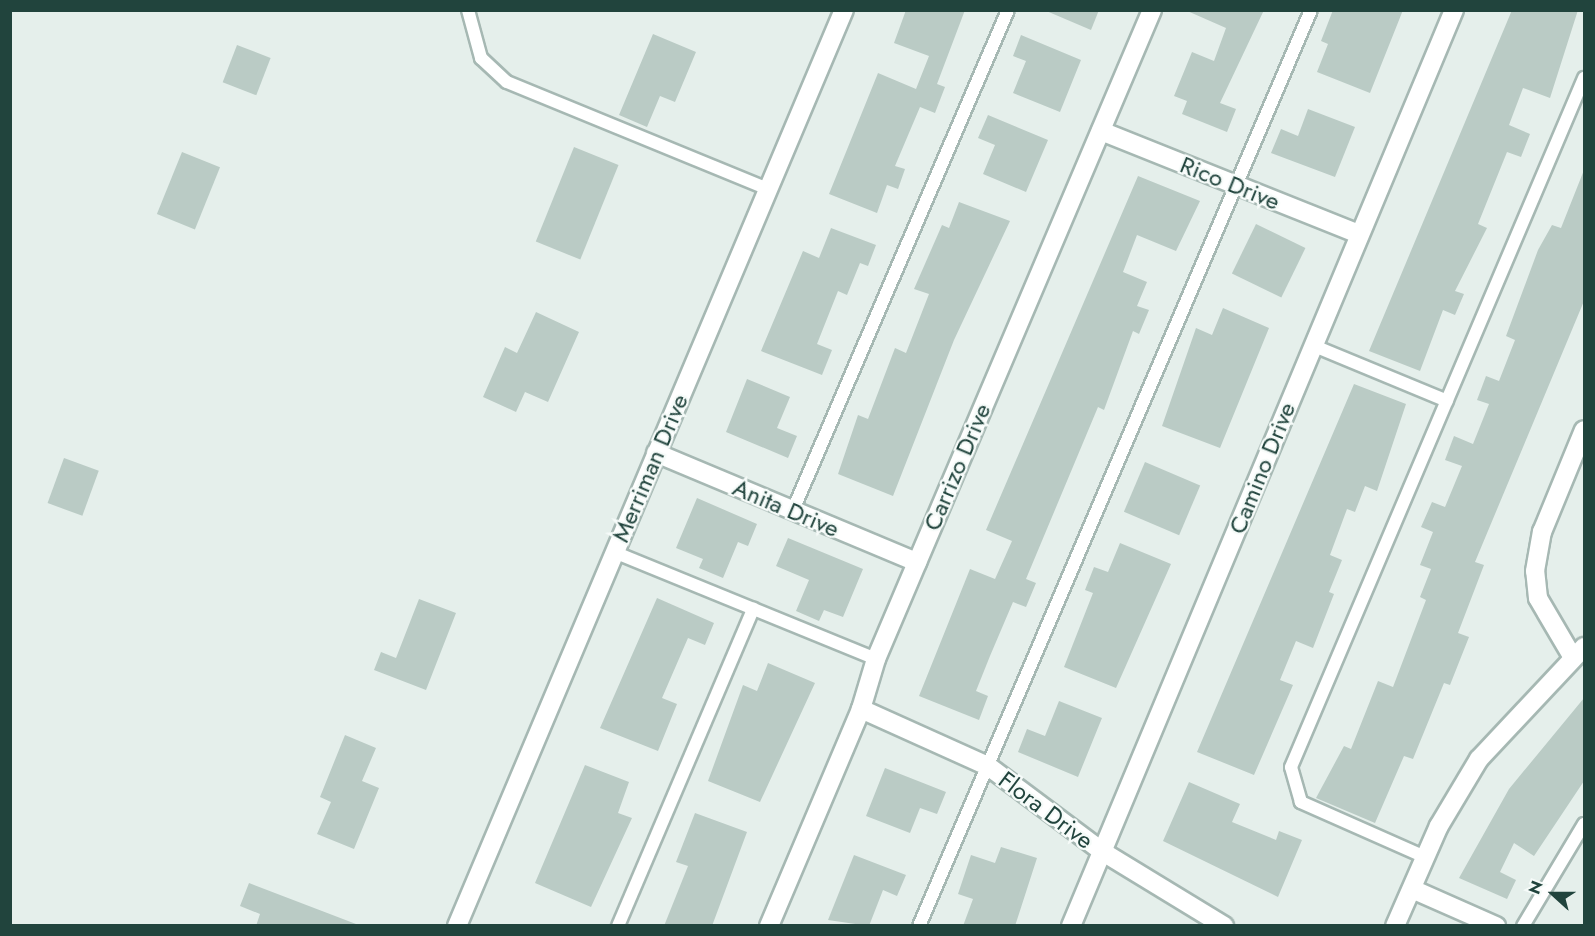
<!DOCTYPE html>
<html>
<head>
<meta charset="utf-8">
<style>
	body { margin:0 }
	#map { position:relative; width:1595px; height:936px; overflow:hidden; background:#e5efeb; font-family:Jost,sans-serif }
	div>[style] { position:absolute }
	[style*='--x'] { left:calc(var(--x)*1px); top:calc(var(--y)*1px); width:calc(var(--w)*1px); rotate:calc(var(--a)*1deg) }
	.building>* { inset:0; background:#bacbc5; transform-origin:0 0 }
	.roads { filter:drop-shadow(2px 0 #a6b8b3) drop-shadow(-2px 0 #a6b8b3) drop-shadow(0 2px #a6b8b3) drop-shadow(0 -2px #a6b8b3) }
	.service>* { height:12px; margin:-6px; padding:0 6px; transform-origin:6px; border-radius:6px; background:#fff }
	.minor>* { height:18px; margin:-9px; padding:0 9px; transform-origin:9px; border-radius:9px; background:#fff }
	.tertiary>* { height:18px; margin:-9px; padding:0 9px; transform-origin:9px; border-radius:9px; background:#fff }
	span { translate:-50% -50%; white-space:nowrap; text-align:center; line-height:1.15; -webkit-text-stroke:4.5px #f6fbf9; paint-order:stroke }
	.street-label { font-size:24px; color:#21443d }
	.frame { position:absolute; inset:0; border:12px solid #21443d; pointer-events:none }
	.north { position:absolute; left:1523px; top:864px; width:60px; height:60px; -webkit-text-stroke:4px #f6fbf9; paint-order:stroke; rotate:291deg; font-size:16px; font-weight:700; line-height:24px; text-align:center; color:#21443d }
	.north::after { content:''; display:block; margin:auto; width:21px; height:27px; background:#21443d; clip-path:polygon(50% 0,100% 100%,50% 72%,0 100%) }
</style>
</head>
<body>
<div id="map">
	<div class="building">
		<i style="clip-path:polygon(906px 10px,965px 10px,937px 84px,945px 87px,935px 113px,920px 107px,895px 166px,905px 169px,898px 189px,887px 185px,877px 213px,829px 194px,878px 73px,916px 89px,929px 56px,894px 43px)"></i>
		<i style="clip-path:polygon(1044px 10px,1099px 10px,1091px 30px)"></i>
		<i style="clip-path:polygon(1185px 10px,1264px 10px,1220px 103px,1236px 109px,1227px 132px,1182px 114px,1187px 101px,1174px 96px,1192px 52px,1214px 61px,1226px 28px)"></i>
		<i style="clip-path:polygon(1333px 10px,1403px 10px,1370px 93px,1317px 72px,1328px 44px,1321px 41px)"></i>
		<i style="clip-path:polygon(1512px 10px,1578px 10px,1550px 98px,1523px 88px,1509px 125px,1530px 134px,1521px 157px,1507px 152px,1478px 224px,1487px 228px,1455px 291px,1464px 294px,1455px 315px,1443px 310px,1420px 371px,1369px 351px)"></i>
		<i style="clip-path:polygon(653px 34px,696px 52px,675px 102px,660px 96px,647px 127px,619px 115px)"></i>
		<i style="clip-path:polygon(1021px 35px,1081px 60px,1060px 112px,1013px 93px,1026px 61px,1013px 56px)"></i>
		<i style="left:237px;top:45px;width:36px;height:40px;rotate:21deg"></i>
		<i style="clip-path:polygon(1308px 109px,1355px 127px,1335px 177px,1271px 153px,1281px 129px,1298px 136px)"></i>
		<i style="clip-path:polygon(988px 115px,1048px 140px,1026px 192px,983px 174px,995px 145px,978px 138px)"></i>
		<i style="left:574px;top:147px;width:48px;height:102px;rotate:22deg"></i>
		<i style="left:182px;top:152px;width:41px;height:67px;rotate:22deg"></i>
		<i style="clip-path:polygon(1584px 170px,1584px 301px,1475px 562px,1484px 565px,1458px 633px,1469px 637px,1450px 685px,1444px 683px,1413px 759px,1404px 756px,1375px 823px,1316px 798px,1344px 746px,1351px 749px,1378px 681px,1393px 687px,1426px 600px,1420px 597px,1431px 569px,1420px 565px,1433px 532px,1421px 527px,1432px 502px,1445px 507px,1462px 466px,1445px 460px,1454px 436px,1473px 444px,1489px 404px,1477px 400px,1486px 376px,1499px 381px,1515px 340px,1506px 336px,1538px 250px,1552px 225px,1561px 228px)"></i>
		<i style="clip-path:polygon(1138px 176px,1200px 201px,1176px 251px,1137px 235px,1123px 272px,1147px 282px,1137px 306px,1149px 310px,1139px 334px,1133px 331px,1104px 410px,1098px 407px,1026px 579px,1036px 583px,1026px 607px,1013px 602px,990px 656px,976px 691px,988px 696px,979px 720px,919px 696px,970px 569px,995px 579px,1012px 541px,986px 530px)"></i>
		<i style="clip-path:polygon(959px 202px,1010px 221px,954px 340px,893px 496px,838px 474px,858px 415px,868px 419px,895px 348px,906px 353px,929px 294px,914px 289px,942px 225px,949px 228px)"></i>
		<i style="left:1256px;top:224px;width:55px;height:55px;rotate:26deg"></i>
		<i style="clip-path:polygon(831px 228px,876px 245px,868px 266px,860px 263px,847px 295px,838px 291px,817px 344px,832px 350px,822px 375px,761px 351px,803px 251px,819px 258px)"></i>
		<i style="clip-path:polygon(1223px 308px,1269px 328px,1220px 448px,1162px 426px,1196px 328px,1212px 335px)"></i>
		<i style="clip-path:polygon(536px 312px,579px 332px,548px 402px,525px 392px,516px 412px,483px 397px,505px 347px,517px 353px)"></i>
		<i style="clip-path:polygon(747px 379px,790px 397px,777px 428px,797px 436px,788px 458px,726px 432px)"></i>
		<i style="clip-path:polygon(1354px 384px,1406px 404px,1377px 491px,1365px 486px,1355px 512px,1347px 509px,1330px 555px,1342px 560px,1329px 592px,1334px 594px,1313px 648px,1296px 641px,1280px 680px,1293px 685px,1254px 775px,1197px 752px)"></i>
		<i style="left:64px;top:458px;width:37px;height:48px;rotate:20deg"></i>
		<i style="left:1145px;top:462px;width:60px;height:54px;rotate:23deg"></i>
		<i style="clip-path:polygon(697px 498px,757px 524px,748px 546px,738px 542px,723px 578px,699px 568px,703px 559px,676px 548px)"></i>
		<i style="clip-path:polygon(788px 538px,863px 569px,843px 617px,824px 610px,819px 621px,796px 611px,809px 580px,776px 566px)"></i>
		<i style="clip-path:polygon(1120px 543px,1171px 564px,1116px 688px,1064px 667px,1093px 593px,1085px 590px,1094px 567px,1108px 572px)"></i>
		<i style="clip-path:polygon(657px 598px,714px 623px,705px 645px,688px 638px,662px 698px,677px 704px,658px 751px,600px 728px)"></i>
		<i style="clip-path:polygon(419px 599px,456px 613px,426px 690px,374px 670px,381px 652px,396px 658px)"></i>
		<i style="clip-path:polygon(768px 663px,815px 683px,760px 802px,708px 781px,743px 685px,757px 691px)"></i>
		<i style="clip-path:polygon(1584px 698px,1584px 781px,1534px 856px,1514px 843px,1500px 872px,1516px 880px,1507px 899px,1459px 878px,1509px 789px)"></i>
		<i style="clip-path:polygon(1059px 701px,1102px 718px,1078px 777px,1018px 752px,1027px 729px,1045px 736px)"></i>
		<i style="clip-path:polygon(345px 735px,376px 748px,362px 781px,379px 788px,354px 849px,317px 834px,331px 802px,320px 797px)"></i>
		<i style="clip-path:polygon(585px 765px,629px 782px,618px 813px,632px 818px,591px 907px,535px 883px)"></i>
		<i style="clip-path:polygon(885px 768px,946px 792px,937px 814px,920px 808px,910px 833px,866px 816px)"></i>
		<i style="clip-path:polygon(1189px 782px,1240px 804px,1232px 822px,1276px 840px,1279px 831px,1302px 840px,1278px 897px,1163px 841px)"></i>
		<i style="clip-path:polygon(695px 813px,747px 832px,712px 926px,664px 926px,688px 866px,676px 862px)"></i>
		<i style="clip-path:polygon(1001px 847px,1037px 858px,1015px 926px,963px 926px,973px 899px,958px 894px,971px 855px,995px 863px)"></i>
		<i style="clip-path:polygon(854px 855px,906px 875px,897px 896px,883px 890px,869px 926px,828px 920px)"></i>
		<i style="clip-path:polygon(249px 883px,356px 924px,356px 926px,256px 926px,260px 914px,240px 906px)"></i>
	</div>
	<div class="roads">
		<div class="service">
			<i style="--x:468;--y:10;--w:50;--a:74.8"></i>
			<i style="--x:481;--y:58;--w:35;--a:43"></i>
			<i style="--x:507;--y:82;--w:282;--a:22.3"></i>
			<i style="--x:1312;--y:345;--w:146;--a:22.5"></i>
			<i style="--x:793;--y:510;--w:544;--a:-66.73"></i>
			<i style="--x:614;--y:552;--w:283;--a:22.2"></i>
			<i style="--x:1425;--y:857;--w:136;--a:-156.1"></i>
			<i style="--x:1301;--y:802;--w:36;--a:-106"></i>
			<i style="--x:1291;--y:767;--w:749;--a:-66.96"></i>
			<i style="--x:618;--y:926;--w:345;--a:-66.9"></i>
			<i style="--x:919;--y:926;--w:996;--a:-66.83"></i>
			<i style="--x:1523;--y:926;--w:119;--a:-59.1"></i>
		</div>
		<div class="minor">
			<i style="--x:1101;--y:131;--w:277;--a:21.8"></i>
			<i style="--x:656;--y:453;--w:283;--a:22.7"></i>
			<i style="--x:1572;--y:656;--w:67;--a:-120.4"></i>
			<i style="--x:1538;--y:598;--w:27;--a:-96"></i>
			<i style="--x:1535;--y:571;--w:40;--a:-80"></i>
			<i style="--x:1542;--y:532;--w:110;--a:-67.6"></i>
			<i style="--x:861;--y:709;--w:139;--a:24.2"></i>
			<i style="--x:988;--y:766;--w:144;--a:36.8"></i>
			<i style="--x:1103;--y:852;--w:142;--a:31.4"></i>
			<i style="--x:1412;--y:889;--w:92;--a:23.8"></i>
			<i style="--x:457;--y:926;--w:994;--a:-67.1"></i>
			<i style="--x:769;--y:926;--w:236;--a:-67"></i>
			<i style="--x:861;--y:709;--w:52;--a:-73.3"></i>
			<i style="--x:876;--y:659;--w:705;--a:-66.96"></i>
			<i style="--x:1071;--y:926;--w:993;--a:-67.31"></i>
		</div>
		<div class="tertiary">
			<i style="--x:1395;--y:926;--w:109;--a:-66.3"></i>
			<i style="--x:1439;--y:826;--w:78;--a:-59.2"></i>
			<i style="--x:1479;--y:759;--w:154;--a:-46.8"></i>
		</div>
	</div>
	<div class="street-label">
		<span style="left:1230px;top:183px;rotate:22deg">Rico Drive</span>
		<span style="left:957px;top:467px;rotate:-67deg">Carrizo Drive</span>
		<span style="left:650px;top:468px;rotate:-67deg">Merriman Drive</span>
		<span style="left:1262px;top:468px;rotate:-68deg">Camino Drive</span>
		<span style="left:786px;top:508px;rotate:23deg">Anita Drive</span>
		<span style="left:1046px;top:810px;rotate:37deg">Flora Drive</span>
	</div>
	<div class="frame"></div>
	<div class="north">N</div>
</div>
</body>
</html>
